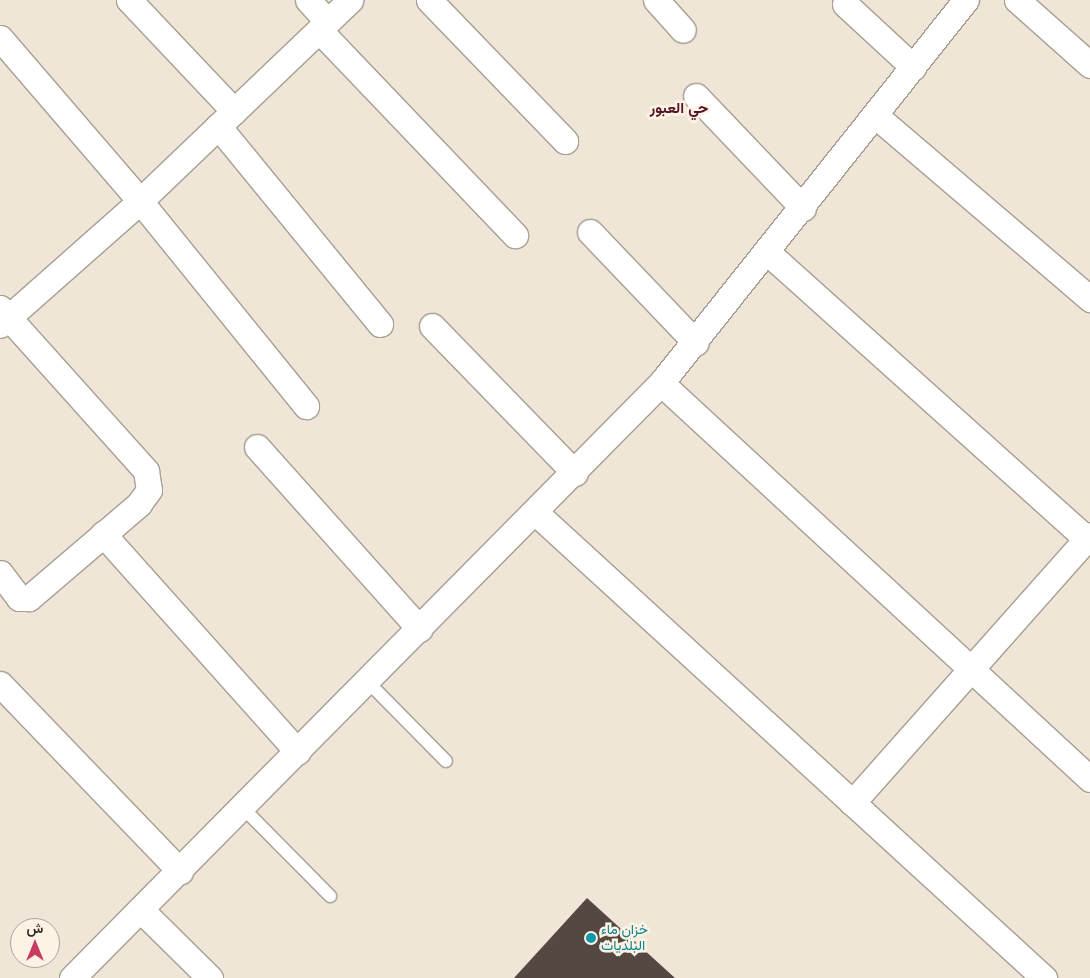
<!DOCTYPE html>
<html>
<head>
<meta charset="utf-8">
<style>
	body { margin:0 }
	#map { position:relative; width:1090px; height:978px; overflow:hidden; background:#efe6d8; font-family:"Nunito Sans",Vazirmatn,sans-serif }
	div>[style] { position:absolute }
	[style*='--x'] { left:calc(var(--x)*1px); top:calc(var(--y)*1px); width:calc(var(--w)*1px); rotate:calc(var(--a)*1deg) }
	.building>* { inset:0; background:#554741 }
	.roads { filter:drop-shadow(1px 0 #a89f92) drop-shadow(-1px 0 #a89f92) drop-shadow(0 1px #a89f92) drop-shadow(0 -1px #a89f92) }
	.lane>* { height:12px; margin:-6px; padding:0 6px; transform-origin:6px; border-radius:6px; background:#fff }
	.street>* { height:25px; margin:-12.5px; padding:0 12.5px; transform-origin:12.5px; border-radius:12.5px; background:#fff }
	.dots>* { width:14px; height:14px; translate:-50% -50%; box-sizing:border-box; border:2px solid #fcf3e5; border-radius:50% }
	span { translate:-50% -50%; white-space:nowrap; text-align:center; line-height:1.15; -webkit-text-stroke:5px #fcf3e5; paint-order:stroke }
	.culture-label { font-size:14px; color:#0d838f }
	.left { translate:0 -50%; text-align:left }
	.neighbourhood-label { font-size:15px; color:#561226; font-weight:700 }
	.north { position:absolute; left:10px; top:918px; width:50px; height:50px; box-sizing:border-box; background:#fcf3e5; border:1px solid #aba499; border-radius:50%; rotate:0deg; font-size:14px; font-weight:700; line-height:20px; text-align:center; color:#312e28 }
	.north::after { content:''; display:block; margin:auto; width:18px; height:22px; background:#c93a63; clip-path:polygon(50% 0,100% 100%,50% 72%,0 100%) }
</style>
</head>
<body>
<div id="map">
	<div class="building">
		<i style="clip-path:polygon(587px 898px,675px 978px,514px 978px)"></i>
	</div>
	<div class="roads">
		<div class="lane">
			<i style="--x:368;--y:682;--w:111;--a:45.4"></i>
			<i style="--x:243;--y:808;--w:124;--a:45.3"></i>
		</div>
		<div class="street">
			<i style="--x:129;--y:0;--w:153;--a:46.6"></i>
			<i style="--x:308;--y:0;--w:28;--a:48"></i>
			<i style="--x:429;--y:0;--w:196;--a:46"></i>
			<i style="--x:656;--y:0;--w:40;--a:48"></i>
			<i style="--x:1017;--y:0;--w:98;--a:41.7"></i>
			<i style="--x:845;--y:4;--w:93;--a:42.8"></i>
			<i style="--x:319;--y:30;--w:284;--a:46.3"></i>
			<i style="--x:0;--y:38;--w:215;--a:49.3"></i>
			<i style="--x:140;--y:201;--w:264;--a:51"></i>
			<i style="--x:696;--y:96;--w:155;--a:46.3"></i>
			<i style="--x:876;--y:116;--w:282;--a:40.5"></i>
			<i style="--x:218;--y:126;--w:256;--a:50.7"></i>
			<i style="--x:590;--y:232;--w:153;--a:46.3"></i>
			<i style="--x:767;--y:252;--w:434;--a:41.9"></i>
			<i style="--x:0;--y:308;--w:219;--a:48.1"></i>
			<i style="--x:146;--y:471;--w:19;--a:81"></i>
			<i style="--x:149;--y:490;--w:17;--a:126"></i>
			<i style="--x:139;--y:504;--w:145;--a:139.5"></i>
			<i style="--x:29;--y:598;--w:10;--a:180"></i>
			<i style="--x:19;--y:598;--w:31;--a:-127"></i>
			<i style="--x:0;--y:325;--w:187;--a:-41.5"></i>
			<i style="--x:140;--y:201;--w:291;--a:-43.7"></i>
			<i style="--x:432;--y:326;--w:205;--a:45.8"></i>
			<i style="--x:661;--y:383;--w:584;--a:42.71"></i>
			<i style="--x:257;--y:447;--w:244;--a:48.2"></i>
			<i style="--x:536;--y:513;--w:689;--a:42.47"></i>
			<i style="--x:103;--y:534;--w:292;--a:48.2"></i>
			<i style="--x:0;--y:684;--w:260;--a:46.1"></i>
			<i style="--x:852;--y:803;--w:358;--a:-48.4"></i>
			<i style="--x:141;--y:910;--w:97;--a:44.6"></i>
			<i style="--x:72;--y:978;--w:837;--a:-45.29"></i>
			<i style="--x:661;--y:383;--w:490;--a:-51.5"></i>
		</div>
	</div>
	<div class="dots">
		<i style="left:591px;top:938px;background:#0f9aa8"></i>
	</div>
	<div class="culture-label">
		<span class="left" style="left:601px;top:938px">خزان ماء<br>البلديات</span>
	</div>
	<div class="neighbourhood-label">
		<span style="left:679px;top:109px">حي العبور</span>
	</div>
	<div class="north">ش</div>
</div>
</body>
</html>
